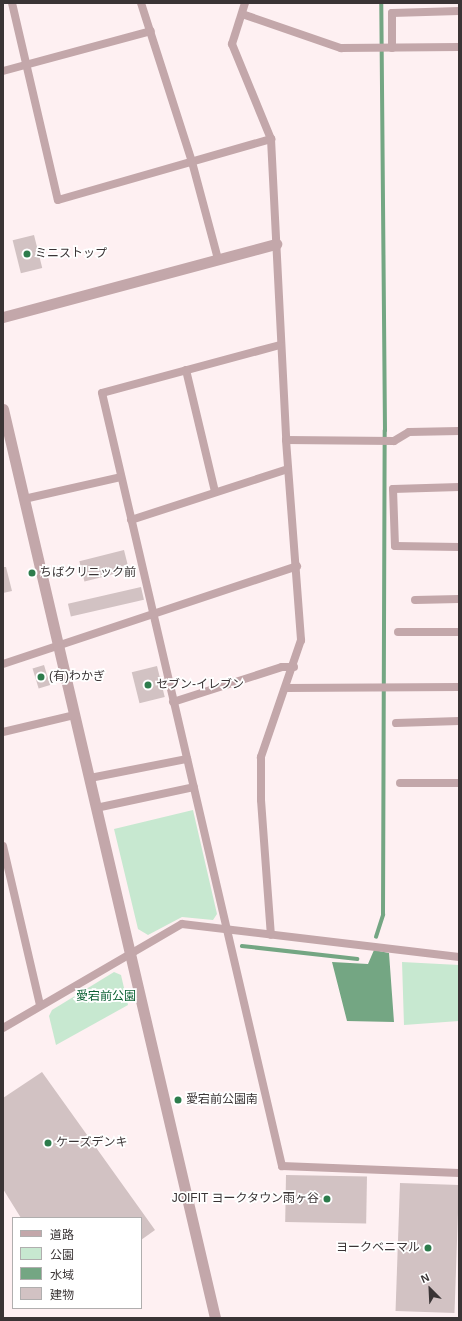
<!DOCTYPE html>
<html>
<head>
<meta charset="utf-8">
<style>
	body { margin:0 }
	#map { position:relative; width:462px; height:1321px; overflow:hidden; background:#fef0f2; font-family:Helvetica,"Noto Sans JP",sans-serif }
	div>[style] { position:absolute }
	[style*='--x'] { left:calc(var(--x)*1px); top:calc(var(--y)*1px); width:calc(var(--w)*1px); rotate:calc(var(--a)*1deg) }
	.green>* { inset:0; background:#c7e8d0 }
	.water>* { inset:0; background:#74a683 }
	.stream>* { height:3.5px; margin:-1.75px; padding:0 1.75px; transform-origin:1.75px; border-radius:1.75px; background:#74a683 }
	.building>* { inset:0; background:#d2c2c3; transform-origin:0 0 }
	.minor>* { height:8px; margin:-4px; padding:0 4px; transform-origin:4px; border-radius:4px; background:#c3a7aa }
	.tertiary>* { height:11px; margin:-5.5px; padding:0 5.5px; transform-origin:5.5px; border-radius:5.5px; background:#c3a7aa }
	.dots>* { width:11px; height:11px; translate:-50% -50%; box-sizing:border-box; border:2px solid #fff; border-radius:50% }
	span { translate:-50% -50%; white-space:nowrap; text-align:center; line-height:1.15; -webkit-text-stroke:3.5px #fff; paint-order:stroke }
	.poi-label { font-size:12px; color:#3a3435 }
	.left { translate:0 -50%; text-align:left }
	.right { translate:-100% -50%; text-align:right }
	.park-label { font-size:12px; color:#0c6134 }
	.frame { position:absolute; inset:0; border:4px solid #3a3435; pointer-events:none }
	.legend { position:absolute; left:12px; top:1217px; width:130px; height:92px; box-sizing:border-box; background:#fff; border:1px solid #b0aeae; margin:0; padding:5px 7px; list-style:none; font-size:12px; color:#3a3435 }
	.legend li { display:flex; align-items:center; gap:8px; height:20px }
	.legend b { width:20px; border:1px solid #b0aeae }
	.north { position:absolute; left:410px; top:1269px; width:40px; height:40px; -webkit-text-stroke:3px #fff; paint-order:stroke; rotate:336deg; font-size:11px; font-weight:700; line-height:16px; text-align:center; color:#3a3435 }
	.north::after { content:''; display:block; margin:auto; width:14px; height:18px; background:#3a3435; clip-path:polygon(50% 0,100% 100%,50% 72%,0 100%) }
</style>
</head>
<body>
<div id="map">
	<div class="green">
		<i style="clip-path:polygon(193px 810px,217px 914px,213px 920px,182px 917px,148px 935px,138px 929px,114px 829px)"></i>
		<i style="clip-path:polygon(402px 962px,459px 965px,459px 1021px,404px 1025px)"></i>
		<i style="clip-path:polygon(114px 972px,121px 975px,128px 1005px,56px 1045px,49px 1016px,52px 1010px)"></i>
	</div>
	<div class="water">
		<i style="clip-path:polygon(374px 950px,389px 953px,394px 1022px,347px 1021px,332px 962px,368px 964px)"></i>
	</div>
	<div class="stream">
		<i style="--x:376;--y:937;--w:23;--a:-72"></i>
		<i style="--x:383;--y:915;--w:484;--a:-89.8"></i>
		<i style="--x:385;--y:431;--w:428;--a:-90.5"></i>
		<i style="--x:242;--y:946;--w:116;--a:6.4"></i>
	</div>
	<div class="building">
		<i style="left:34px;top:235px;width:34px;height:22px;rotate:76deg"></i>
		<i style="left:124px;top:550px;width:21px;height:46px;rotate:76deg"></i>
		<i style="clip-path:polygon(3px 567px,6px 567px,12px 591px,3px 593px)"></i>
		<i style="left:141px;top:587px;width:13px;height:75px;rotate:77deg"></i>
		<i style="left:44px;top:665px;width:21px;height:12px;rotate:73deg"></i>
		<i style="left:157px;top:666px;width:32px;height:26px;rotate:76deg"></i>
		<i style="clip-path:polygon(42px 1072px,155px 1230px,141px 1240px,141px 1218px,21px 1218px,3px 1189px,3px 1098px)"></i>
		<i style="left:286px;top:1175px;width:81px;height:47px;rotate:1deg"></i>
		<i style="left:400px;top:1183px;width:59px;height:128px;rotate:2deg"></i>
	</div>
	<div class="minor">
		<i style="--x:12;--y:3;--w:202;--a:76.9"></i>
		<i style="--x:58;--y:200;--w:222;--a:-16"></i>
		<i style="--x:141;--y:3;--w:167;--a:72.2"></i>
		<i style="--x:192;--y:162;--w:100;--a:75"></i>
		<i style="--x:245;--y:3;--w:43;--a:107.6"></i>
		<i style="--x:232;--y:44;--w:103;--a:67.7"></i>
		<i style="--x:271;--y:139;--w:301;--a:87.1"></i>
		<i style="--x:286;--y:440;--w:201;--a:85.7"></i>
		<i style="--x:301;--y:640;--w:124;--a:108.9"></i>
		<i style="--x:261;--y:757;--w:43;--a:90"></i>
		<i style="--x:261;--y:800;--w:135;--a:85.8"></i>
		<i style="--x:242;--y:14;--w:105;--a:19"></i>
		<i style="--x:341;--y:48;--w:118;--a:-0.5"></i>
		<i style="--x:392;--y:48;--w:35;--a:-90"></i>
		<i style="--x:392;--y:13;--w:67;--a:-1.7"></i>
		<i style="--x:3;--y:71;--w:153;--a:-15.1"></i>
		<i style="--x:280;--y:345;--w:184;--a:164.9"></i>
		<i style="--x:102;--y:393;--w:794;--a:76.89"></i>
		<i style="--x:282;--y:1166;--w:177;--a:2.3"></i>
		<i style="--x:186;--y:370;--w:125;--a:76.6"></i>
		<i style="--x:286;--y:440;--w:108;--a:0.5"></i>
		<i style="--x:394;--y:441;--w:17;--a:-31"></i>
		<i style="--x:409;--y:432;--w:50;--a:-1.1"></i>
		<i style="--x:459;--y:487;--w:66;--a:178.3"></i>
		<i style="--x:393;--y:489;--w:57;--a:88"></i>
		<i style="--x:395;--y:546;--w:64;--a:0.9"></i>
		<i style="--x:24;--y:499;--w:99;--a:-12.8"></i>
		<i style="--x:131;--y:520;--w:165;--a:-18"></i>
		<i style="--x:415;--y:600;--w:44;--a:-1.3"></i>
		<i style="--x:398;--y:632;--w:61;--a:0"></i>
		<i style="--x:3;--y:664;--w:310;--a:-18.4"></i>
		<i style="--x:286;--y:688;--w:173;--a:-0.3"></i>
		<i style="--x:173;--y:702;--w:114;--a:-17.8"></i>
		<i style="--x:282;--y:667;--w:12;--a:0"></i>
		<i style="--x:396;--y:723;--w:63;--a:-1.8"></i>
		<i style="--x:3;--y:732;--w:74;--a:-13.3"></i>
		<i style="--x:90;--y:778;--w:99;--a:-11.1"></i>
		<i style="--x:400;--y:783;--w:59;--a:0"></i>
		<i style="--x:96;--y:808;--w:100;--a:-12.1"></i>
		<i style="--x:3;--y:846;--w:163;--a:76.9"></i>
		<i style="--x:3;--y:1028;--w:207;--a:-30.2"></i>
		<i style="--x:182;--y:924;--w:279;--a:6.8"></i>
	</div>
	<div class="tertiary">
		<i style="--x:3;--y:317;--w:283;--a:-15"></i>
		<i style="--x:3;--y:409;--w:933;--a:76.87"></i>
	</div>
	<div class="dots">
		<i style="left:27px;top:254px;background:#2d7c4c"></i>
		<i style="left:32px;top:573px;background:#2d7c4c"></i>
		<i style="left:41px;top:677px;background:#2d7c4c"></i>
		<i style="left:148px;top:685px;background:#2d7c4c"></i>
		<i style="left:178px;top:1100px;background:#2d7c4c"></i>
		<i style="left:48px;top:1143px;background:#2d7c4c"></i>
		<i style="left:327px;top:1199px;background:#2d7c4c"></i>
		<i style="left:428px;top:1248px;background:#2d7c4c"></i>
	</div>
	<div class="poi-label">
		<span class="left" style="left:35px;top:254px">ミニストップ</span>
		<span class="left" style="left:40px;top:573px">ちばクリニック前</span>
		<span class="left" style="left:49px;top:677px">(有)わかぎ</span>
		<span class="left" style="left:156px;top:685px">セブン-イレブン</span>
		<span class="left" style="left:186px;top:1100px">愛宕前公園南</span>
		<span class="left" style="left:56px;top:1143px">ケーズデンキ</span>
		<span class="right" style="left:319px;top:1199px">JOIFIT ヨークタウン雨ヶ谷</span>
		<span class="right" style="left:420px;top:1248px">ヨークベニマル</span>
	</div>
	<div class="park-label">
		<span style="left:106px;top:997px">愛宕前公園</span>
	</div>
	<div class="frame"></div>
	<ul class="legend">
	<li><b style="height:5px;background:#c3a7aa"></b>道路</li>
	<li><b style="height:11px;background:#c7e8d0"></b>公園</li>
	<li><b style="height:11px;background:#74a683"></b>水域</li>
	<li><b style="height:11px;background:#d2c2c3"></b>建物</li>
	</ul>
	<div class="north">N</div>
</div>
</body>
</html>
